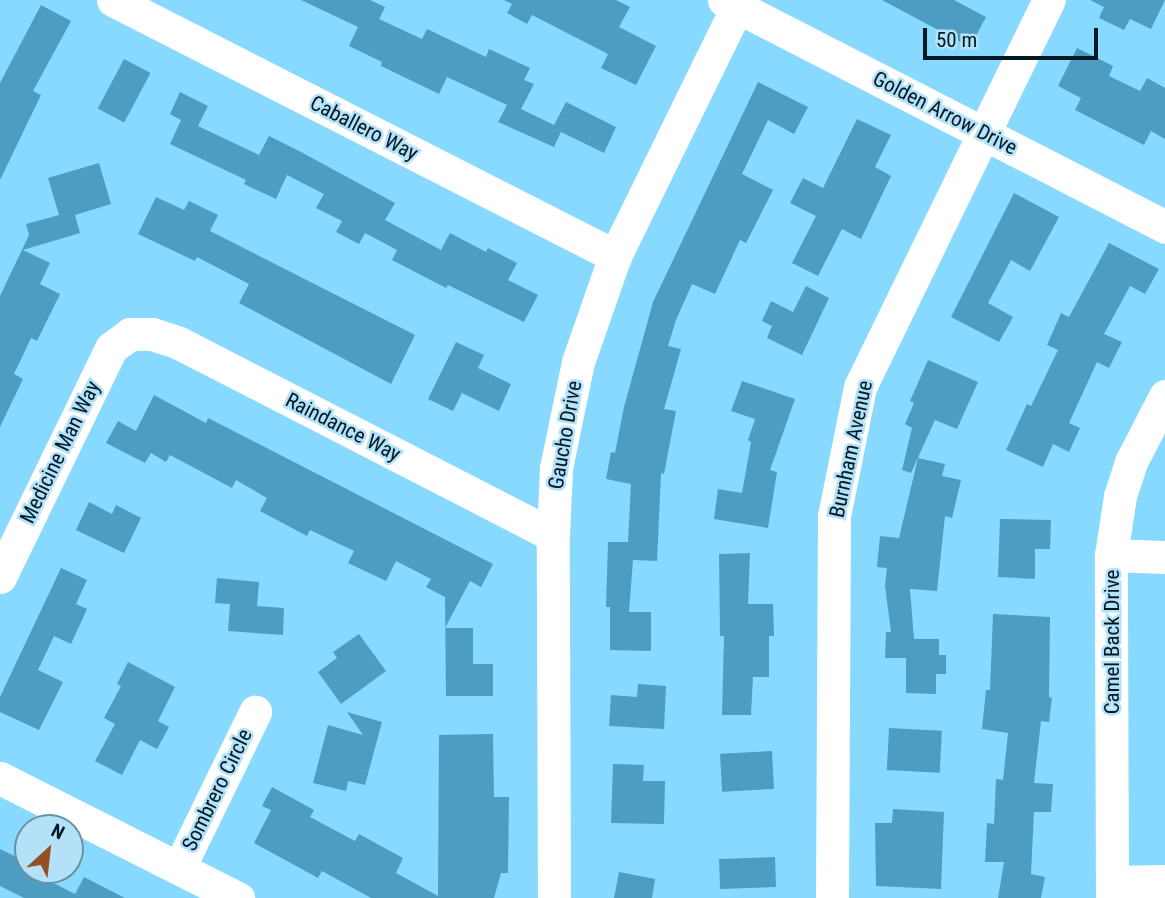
<!DOCTYPE html>
<html>
<head>
<meta charset="utf-8">
<style>
	body { margin:0 }
	#map { position:relative; width:1165px; height:898px; overflow:hidden; background:#88d9ff; font-family:"Roboto Condensed",sans-serif }
	div>[style] { position:absolute }
	[style*='--x'] { left:calc(var(--x)*1px); top:calc(var(--y)*1px); width:calc(var(--w)*1px); rotate:calc(var(--a)*1deg) }
	.building>* { inset:0; background:#4c9dc1; transform-origin:0 0 }
	.minor>* { height:33px; margin:-16.5px; padding:0 16.5px; transform-origin:16.5px; border-radius:16.5px; background:#fff }
	span { translate:-50% -50%; white-space:nowrap; text-align:center; line-height:1.15; -webkit-text-stroke:5px #b3e1f8; paint-order:stroke }
	.street-label { font-size:21px; color:#011924 }
	.north { position:absolute; left:14px; top:814px; width:70px; height:70px; box-sizing:border-box; background:#b3e1f8; border:2px solid #6c91a3; border-radius:50%; rotate:27deg; font-size:19px; font-weight:700; line-height:28px; text-align:center; color:#011924 }
	.north::after { content:''; display:block; margin:auto; width:24px; height:32px; background:#944f24; clip-path:polygon(50% 0,100% 100%,50% 72%,0 100%) }
	.scale { position:absolute; left:923px; top:28px; width:175px; height:32px; box-sizing:border-box; border:4px solid #011924; border-top:0; padding-left:9px; font-size:21px; line-height:24px; white-space:nowrap; color:#011924; -webkit-text-stroke:5px #b3e1f8; paint-order:stroke }
</style>
</head>
<body>
<div id="map">
	<div class="building">
		<i style="clip-path:polygon(301px 0,370px 0,385px 7px,379px 19px,422px 39px,427px 29px,486px 57px,489px 49px,530px 68px,524px 80px,534px 84px,521px 109px,554px 125px,566px 102px,616px 127px,604px 153px,561px 132px,554px 147px,498px 122px,507px 105px,447px 77px,439px 94px,381px 66px,382px 62px,349px 46px,358px 27px)"></i>
		<i style="clip-path:polygon(504px 0,616px 0,630px 7px,619px 27px,656px 46px,636px 85px,601px 68px,608px 54px,532px 15px,527px 24px,507px 13px,512px 4px)"></i>
		<i style="clip-path:polygon(882px 0,954px 0,986px 17px,970px 47px)"></i>
		<i style="clip-path:polygon(1090px 0,1165px 0,1151px 29px,1130px 19px,1124px 30px,1099px 18px,1104px 7px)"></i>
		<i style="clip-path:polygon(41px 5px,71px 21px,33px 91px,41px 95px,0 180px,0 83px)"></i>
		<i style="clip-path:polygon(1077px 48px,1113px 66px,1109px 76px,1140px 91px,1147px 78px,1165px 88px,1165px 139px,1151px 131px,1144px 145px,1075px 110px,1081px 98px,1058px 86px)"></i>
		<i style="left:124px;top:59px;width:30px;height:56px;rotate:28deg"></i>
		<i style="clip-path:polygon(758px 82px,808px 107px,794px 134px,768px 120px,742px 174px,773px 190px,746px 243px,740px 240px,715px 294px,692px 284px,676px 320px,668px 346px,681px 349px,664px 409px,676px 411px,664px 474px,661px 473px,657px 561px,633px 560px,629px 612px,651px 612px,651px 651px,610px 650px,610px 607px,606px 607px,608px 542px,628px 542px,631px 484px,606px 479px,611px 452px,615px 453px,624px 407px,653px 302px)"></i>
		<i style="clip-path:polygon(180px 92px,208px 106px,198px 126px,259px 155px,269px 136px,301px 152px,395px 203px,385px 220px,441px 250px,450px 233px,486px 252px,488px 248px,517px 263px,508px 280px,538px 295px,524px 322px,448px 285px,446px 288px,392px 260px,397px 250px,365px 233px,359px 244px,336px 232px,342px 221px,316px 208px,324px 194px,287px 175px,276px 199px,244px 184px,246px 180px,170px 144px,181px 120px,170px 114px)"></i>
		<i style="clip-path:polygon(857px 119px,891px 135px,875px 167px,891px 176px,861px 239px,842px 229px,818px 276px,792px 263px,816px 216px,790px 203px,803px 178px,823px 188px)"></i>
		<i style="clip-path:polygon(99px 163px,111px 204px,75px 215px,80px 233px,23px 250px,50px 263px,40px 284px,60px 294px,37px 341px,31px 338px,14px 374px,23px 379px,0 427px,0 296px,29px 235px,26px 224px,59px 215px,48px 178px)"></i>
		<i style="clip-path:polygon(1014px 193px,1059px 217px,1030px 271px,1011px 260px,988px 303px,1013px 317px,999px 342px,951px 317px)"></i>
		<i style="clip-path:polygon(156px 197px,184px 210px,189px 201px,218px 215px,210px 231px,415px 335px,391px 384px,239px 303px,249px 284px,197px 257px,195px 261px,138px 234px)"></i>
		<i style="clip-path:polygon(1109px 243px,1159px 269px,1145px 294px,1130px 286px,1104px 334px,1122px 342px,1109px 368px,1097px 362px,1069px 423px,1080px 428px,1069px 452px,1053px 444px,1043px 467px,1006px 450px,1027px 404px,1031px 406px,1058px 350px,1047px 345px,1061px 313px,1069px 317px)"></i>
		<i style="clip-path:polygon(806px 286px,829px 298px,802px 355px,767px 338px,772px 326px,762px 321px,771px 301px,793px 312px)"></i>
		<i style="clip-path:polygon(456px 342px,484px 355px,478px 368px,511px 384px,499px 411px,462px 393px,453px 411px,428px 399px)"></i>
		<i style="clip-path:polygon(928px 360px,978px 382px,957px 429px,935px 420px,911px 473px,902px 470px,912px 428px,905px 424px,914px 403px,910px 401px)"></i>
		<i style="clip-path:polygon(742px 381px,795px 399px,770px 470px,777px 472px,768px 528px,714px 519px,718px 489px,742px 493px,751px 442px,748px 440px,755px 419px,731px 411px)"></i>
		<i style="clip-path:polygon(154px 395px,206px 423px,208px 418px,493px 564px,481px 587px,470px 581px,445px 628px,473px 628px,473px 664px,493px 664px,493px 696px,446px 696px,445px 597px,426px 587px,431px 579px,396px 561px,386px 581px,348px 563px,354px 551px,310px 530px,307px 536px,260px 511px,267px 498px,236px 480px,232px 488px,170px 455px,166px 462px,151px 453px,145px 463px,106px 443px,118px 421px,136px 431px)"></i>
		<i style="clip-path:polygon(918px 458px,945px 464px,942px 476px,961px 480px,952px 518px,945px 516px,937px 591px,910px 589px,914px 639px,939px 639px,939px 655px,946px 655px,946px 674px,936px 674px,936px 694px,906px 693px,906px 658px,885px 658px,886px 632px,891px 632px,885px 586px,887px 568px,877px 567px,880px 536px,899px 538px)"></i>
		<i style="clip-path:polygon(89px 502px,112px 514px,116px 505px,141px 518px,124px 553px,76px 530px)"></i>
		<i style="clip-path:polygon(1000px 519px,1051px 520px,1050px 549px,1035px 549px,1035px 579px,998px 577px)"></i>
		<i style="clip-path:polygon(750px 553px,748px 604px,773px 604px,774px 636px,769px 636px,769px 677px,753px 677px,751px 715px,722px 715px,724px 636px,720px 636px,719px 554px)"></i>
		<i style="clip-path:polygon(61px 568px,87px 580px,76px 604px,87px 609px,71px 644px,54px 636px,38px 670px,63px 682px,39px 730px,0 712px,0 697px)"></i>
		<i style="clip-path:polygon(217px 578px,259px 582px,257px 606px,284px 608px,283px 635px,228px 631px,230px 604px,215px 603px)"></i>
		<i style="clip-path:polygon(993px 614px,1050px 617px,1049px 697px,1052px 698px,1049px 722px,1041px 721px,1034px 783px,1053px 784px,1051px 812px,1034px 812px,1031px 874px,1045px 877px,1041px 898px,998px 898px,1004px 862px,985px 862px,987px 823px,994px 824px,996px 779px,1003px 780px,1008px 733px,982px 729px,986px 690px,990px 690px)"></i>
		<i style="clip-path:polygon(359px 634px,386px 671px,341px 704px,318px 672px,337px 658px,333px 652px)"></i>
		<i style="clip-path:polygon(128px 662px,175px 687px,158px 721px,169px 727px,157px 749px,140px 740px,122px 775px,95px 761px,115px 724px,104px 718px,121px 686px,117px 684px)"></i>
		<i style="clip-path:polygon(638px 684px,666px 686px,664px 729px,609px 726px,611px 695px,637px 697px)"></i>
		<i style="clip-path:polygon(347px 712px,382px 722px,365px 785px,348px 781px,346px 791px,313px 783px,328px 725px,363px 735px)"></i>
		<i style="left:889px;top:728px;width:53px;height:42px;rotate:3deg"></i>
		<i style="clip-path:polygon(493px 734px,494px 797px,509px 797px,508px 873px,501px 873px,494px 898px,371px 898px,322px 871px,318px 878px,254px 843px,271px 810px,262px 806px,272px 787px,314px 810px,310px 817px,355px 841px,359px 834px,403px 858px,396px 873px,438px 896px,439px 735px)"></i>
		<i style="left:772px;top:751px;width:38px;height:52px;rotate:87deg"></i>
		<i style="clip-path:polygon(613px 764px,644px 765px,643px 781px,665px 781px,664px 824px,611px 823px)"></i>
		<i style="clip-path:polygon(893px 809px,944px 812px,941px 889px,876px 886px,875px 823px,892px 823px)"></i>
		<i style="clip-path:polygon(0 849px,25px 861px,23px 866px,28px 870px,75px 894px,84px 877px,125px 898px,24px 898px,0 886px)"></i>
		<i style="left:775px;top:857px;width:30px;height:56px;rotate:88deg"></i>
		<i style="clip-path:polygon(619px 872px,655px 879px,652px 898px,614px 898px)"></i>
	</div>
	<div class="minor">
		<i style="--x:113;--y:0;--w:564;--a:27.02"></i>
		<i style="--x:724;--y:0;--w:496;--a:27.2"></i>
		<i style="--x:1111;--y:555;--w:54;--a:2.1"></i>
		<i style="--x:0;--y:577;--w:254;--a:-64.1"></i>
		<i style="--x:111;--y:348;--w:24;--a:-36"></i>
		<i style="--x:130;--y:334;--w:22;--a:0"></i>
		<i style="--x:152;--y:334;--w:28;--a:18"></i>
		<i style="--x:179;--y:343;--w:420;--a:27.2"></i>
		<i style="--x:0;--y:778;--w:267;--a:26.8"></i>
		<i style="--x:179;--y:868;--w:174;--a:-64"></i>
		<i style="--x:1113;--y:882;--w:52;--a:-1.1"></i>
		<i style="--x:554;--y:898;--w:363;--a:-90.2"></i>
		<i style="--x:553;--y:535;--w:67;--a:-87.4"></i>
		<i style="--x:556;--y:468;--w:108;--a:-78.3"></i>
		<i style="--x:578;--y:362;--w:112;--a:-70.8"></i>
		<i style="--x:615;--y:256;--w:277;--a:-63.9"></i>
		<i style="--x:832;--y:898;--w:382;--a:-89.7"></i>
		<i style="--x:834;--y:516;--w:132;--a:-78.6"></i>
		<i style="--x:860;--y:387;--w:431;--a:-64"></i>
		<i style="--x:1112;--y:898;--w:343;--a:-90.2"></i>
		<i style="--x:1111;--y:555;--w:60;--a:-81.3"></i>
		<i style="--x:1120;--y:496;--w:38;--a:-72"></i>
		<i style="--x:1132;--y:460;--w:72;--a:-62.7"></i>
	</div>
	<div class="street-label">
		<span style="left:945px;top:113px;rotate:27deg">Golden Arrow Drive</span>
		<span style="left:364px;top:128px;rotate:27deg">Caballero Way</span>
		<span style="left:343px;top:427px;rotate:27deg">Raindance Way</span>
		<span style="left:565px;top:435px;rotate:-80deg">Gaucho Drive</span>
		<span style="left:851px;top:449px;rotate:-78deg">Burnham Avenue</span>
		<span style="left:60px;top:452px;rotate:-64deg">Medicine Man Way</span>
		<span style="left:1112px;top:642px;rotate:-90deg">Camel Back Drive</span>
		<span style="left:217px;top:790px;rotate:-64deg">Sombrero Circle</span>
	</div>
	<div class="north">N</div>
	<div class="scale">50 m</div>
</div>
</body>
</html>
